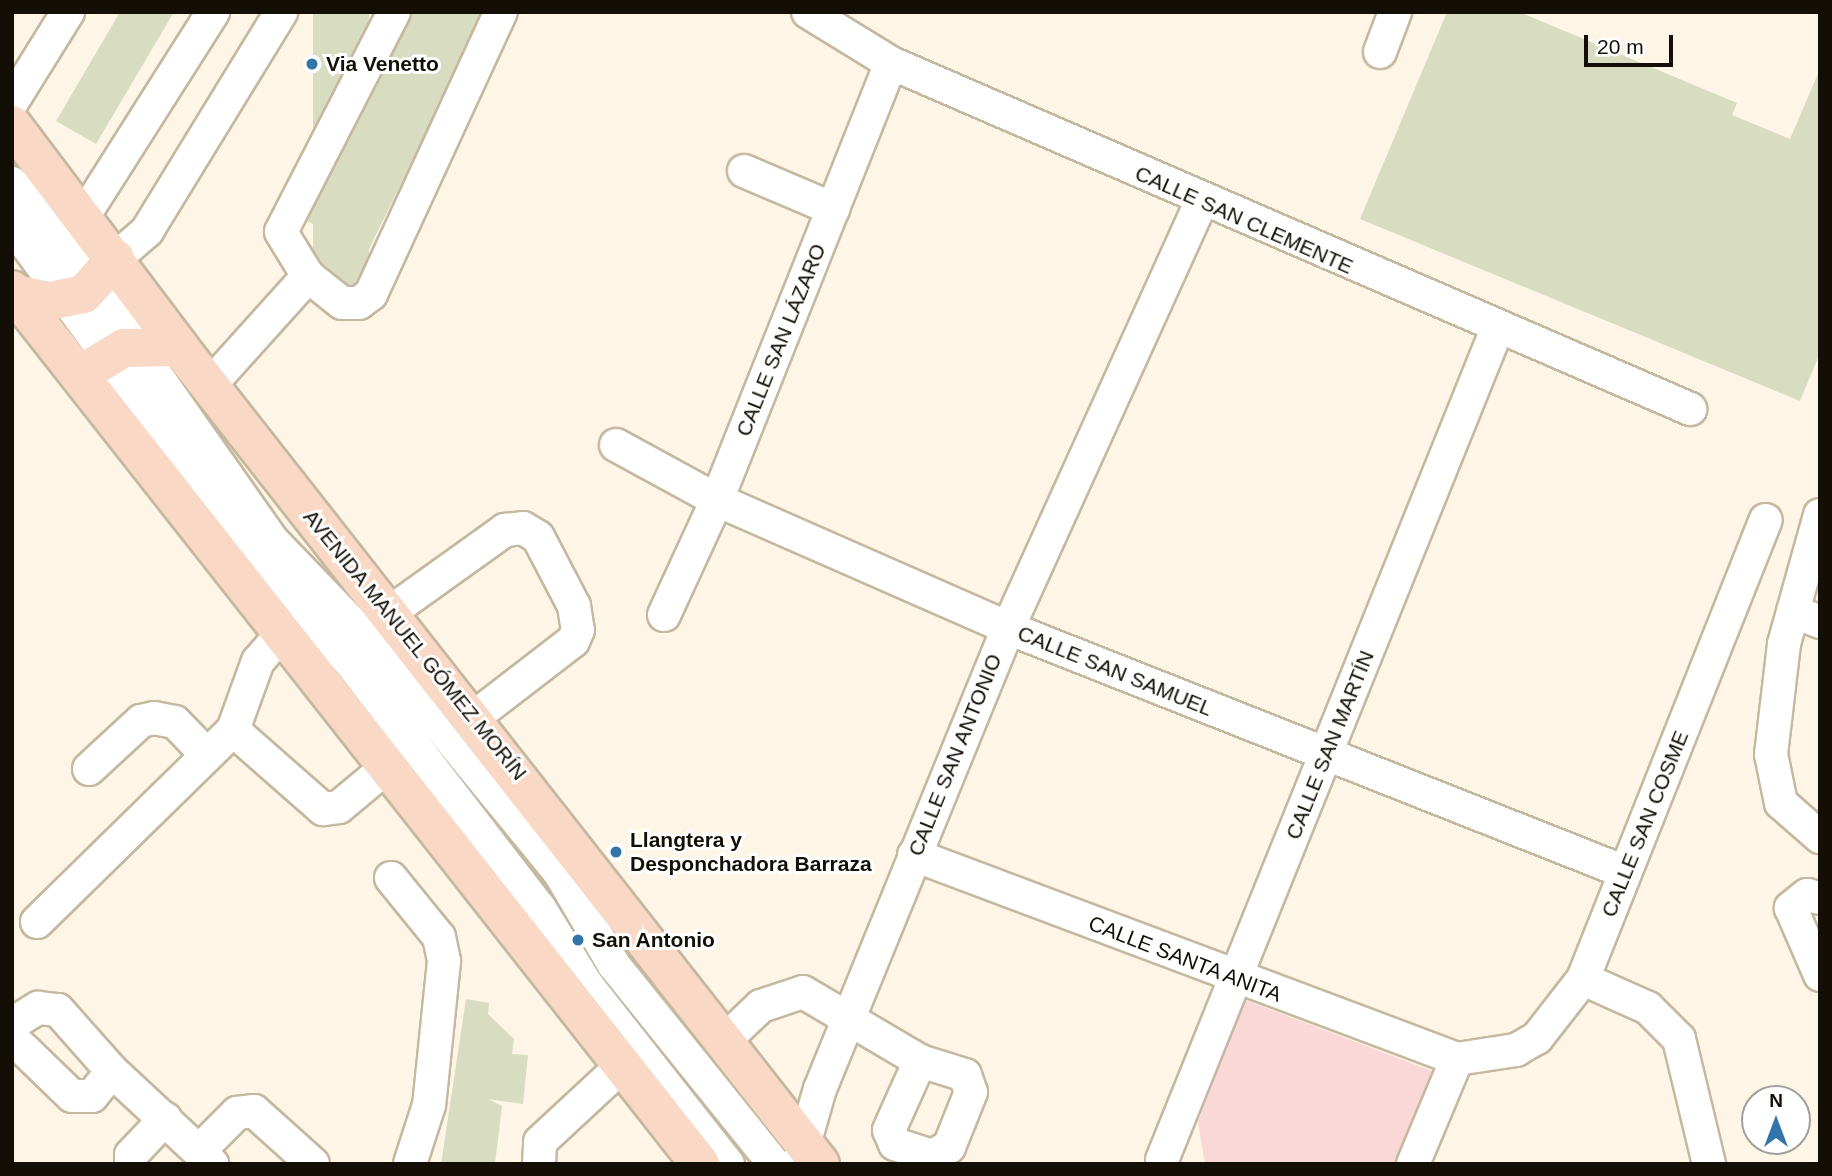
<!DOCTYPE html>
<html>
<head>
<meta charset="utf-8">
<style>
	body { margin:0 }
	#map { position:relative; width:1832px; height:1176px; overflow:hidden; background:#fdf5e6; font-family:Helvetica,sans-serif }
	div>[style] { position:absolute }
	[style*='--x'] { left:calc(var(--x)*1px); top:calc(var(--y)*1px); width:calc(var(--w)*1px); rotate:calc(var(--a)*1deg) }
	.green>* { inset:0; background:#fbd8d8 }
	.building>* { inset:0; background:#d8ddc2; transform-origin:0 0 }
	.roads { filter:drop-shadow(2px 0 #c5b8a0) drop-shadow(-2px 0 #c5b8a0) drop-shadow(0 2px #c5b8a0) drop-shadow(0 -2px #c5b8a0) }
	.minor>* { height:32px; margin:-16px; padding:0 16px; transform-origin:16px; border-radius:16px; background:#fff }
	.major>* { height:38px; margin:-19px; padding:0 19px; transform-origin:19px; border-radius:19px; background:#f9d9c5 }
	.dots>* { width:19px; height:19px; translate:-50% -50%; box-sizing:border-box; border:4px solid #fff; border-radius:50% }
	span { translate:-50% -50%; white-space:nowrap; text-align:center; line-height:1.15; -webkit-text-stroke:6px #fff; paint-order:stroke }
	.poi-label { font-size:21px; color:#130f06; font-weight:700 }
	.left { translate:0 -50%; text-align:left }
	.street-label { font-size:21px; color:#130f06 }
	.frame { position:absolute; inset:0; border:14px solid #130f06; pointer-events:none }
	.north { position:absolute; left:1741px; top:1085px; width:70px; height:70px; box-sizing:border-box; background:#fff; border:2px solid #a19f9b; border-radius:50%; rotate:0deg; font-size:19px; font-weight:700; line-height:28px; text-align:center; color:#130f06 }
	.north::after { content:''; display:block; margin:auto; width:24px; height:32px; background:#3275ab; clip-path:polygon(50% 0,100% 100%,50% 72%,0 100%) }
	.scale { position:absolute; left:1584px; top:35px; width:89px; height:32px; box-sizing:border-box; border:4px solid #130f06; border-top:0; padding-left:9px; font-size:21px; line-height:24px; white-space:nowrap; color:#130f06; -webkit-text-stroke:5px #fff; paint-order:stroke }
</style>
</head>
<body>
<div id="map">
	<div class="green">
		<i style="clip-path:polygon(1245px 1000px,1432px 1071px,1394px 1164px,1205px 1164px,1198px 1122px)"></i>
	</div>
	<div class="building">
		<i style="clip-path:polygon(120px 12px,174px 12px,96px 144px,56px 121px)"></i>
		<i style="left:313px;top:12px;width:56px;height:286px"></i>
		<i style="clip-path:polygon(411px 12px,486px 12px,359px 269px,321px 250px,330px 232px,307px 221px)"></i>
		<i style="clip-path:polygon(1447px 12px,1519px 12px,1737px 103px,1732px 115px,1790px 139px,1820px 69px,1820px 353px,1800px 401px,1360px 219px)"></i>
		<i style="clip-path:polygon(445px 743px,561px 892px,713px 1109px,701px 1118px,432px 754px)"></i>
		<i style="clip-path:polygon(466px 999px,489px 1003px,488px 1014px,514px 1039px,512px 1054px,528px 1055px,523px 1104px,488px 1099px,502px 1106px,495px 1164px,441px 1164px)"></i>
	</div>
	<div class="roads">
		<div class="minor">
			<i style="--x:394;--y:12;--w:247;--a:117.2"></i>
			<i style="--x:281;--y:232;--w:52;--a:58.5"></i>
			<i style="--x:308;--y:276;--w:43;--a:38.5"></i>
			<i style="--x:342;--y:303;--w:17;--a:0"></i>
			<i style="--x:359;--y:303;--w:15;--a:-37"></i>
			<i style="--x:371;--y:294;--w:311;--a:-65.3"></i>
			<i style="--x:808;--y:12;--w:97;--a:31.6"></i>
			<i style="--x:891;--y:63;--w:871;--a:23.41"></i>
			<i style="--x:1380;--y:52;--w:43;--a:-69.4"></i>
			<i style="--x:12;--y:102;--w:106;--a:-58.1"></i>
			<i style="--x:744;--y:171;--w:97;--a:23.1"></i>
			<i style="--x:12;--y:183;--w:134;--a:51.7"></i>
			<i style="--x:95;--y:288;--w:308;--a:54.9"></i>
			<i style="--x:272;--y:540;--w:147;--a:46.1"></i>
			<i style="--x:374;--y:646;--w:292;--a:50.7"></i>
			<i style="--x:559;--y:872;--w:108;--a:59.4"></i>
			<i style="--x:614;--y:965;--w:255;--a:51.2"></i>
			<i style="--x:83;--y:217;--w:243;--a:-57.6"></i>
			<i style="--x:12;--y:225;--w:423;--a:53.8"></i>
			<i style="--x:262;--y:566;--w:130;--a:47.5"></i>
			<i style="--x:350;--y:662;--w:309;--a:52.4"></i>
			<i style="--x:539;--y:907;--w:92;--a:58.4"></i>
			<i style="--x:587;--y:985;--w:228;--a:51.8"></i>
			<i style="--x:115;--y:259;--w:43;--a:-41.2"></i>
			<i style="--x:147;--y:231;--w:257;--a:-58.5"></i>
			<i style="--x:210;--y:385;--w:147;--a:-48"></i>
			<i style="--x:616;--y:445;--w:115;--a:28.6"></i>
			<i style="--x:717;--y:500;--w:318;--a:23.7"></i>
			<i style="--x:1008;--y:628;--w:663;--a:21.58"></i>
			<i style="--x:1820;--y:515;--w:134;--a:105.6"></i>
			<i style="--x:1784;--y:644;--w:111;--a:96.7"></i>
			<i style="--x:1771;--y:754;--w:50;--a:78.5"></i>
			<i style="--x:1781;--y:803;--w:52;--a:41.1"></i>
			<i style="--x:1793;--y:611;--w:29;--a:22"></i>
			<i style="--x:389;--y:613;--w:143;--a:-35.6"></i>
			<i style="--x:505;--y:530;--w:18;--a:-6"></i>
			<i style="--x:523;--y:528;--w:17;--a:31"></i>
			<i style="--x:538;--y:537;--w:78;--a:62.4"></i>
			<i style="--x:574;--y:606;--w:24;--a:81"></i>
			<i style="--x:578;--y:630;--w:12;--a:114"></i>
			<i style="--x:573;--y:641;--w:126;--a:142.4"></i>
			<i style="--x:664;--y:615;--w:127;--a:-65.3"></i>
			<i style="--x:717;--y:500;--w:470;--a:-68.3"></i>
			<i style="--x:280;--y:636;--w:33;--a:131"></i>
			<i style="--x:258;--y:661;--w:73;--a:109.9"></i>
			<i style="--x:233;--y:730;--w:120;--a:41.3"></i>
			<i style="--x:323;--y:809;--w:16;--a:-7"></i>
			<i style="--x:339;--y:807;--w:61;--a:-39.7"></i>
			<i style="--x:89;--y:769;--w:71;--a:-42.7"></i>
			<i style="--x:141;--y:721;--w:13;--a:-13"></i>
			<i style="--x:154;--y:718;--w:21;--a:11"></i>
			<i style="--x:175;--y:722;--w:42;--a:46"></i>
			<i style="--x:914;--y:855;--w:580;--a:20.59"></i>
			<i style="--x:1457;--y:1059;--w:60;--a:-8.7"></i>
			<i style="--x:1516;--y:1050;--w:24;--a:-30"></i>
			<i style="--x:1537;--y:1038;--w:75;--a:-52.1"></i>
			<i style="--x:1583;--y:979;--w:494;--a:-68.3"></i>
			<i style="--x:391;--y:878;--w:76;--a:50.9"></i>
			<i style="--x:439;--y:937;--w:25;--a:78"></i>
			<i style="--x:444;--y:961;--w:145;--a:95.9"></i>
			<i style="--x:429;--y:1105;--w:62;--a:107.9"></i>
			<i style="--x:1820;--y:898;--w:13;--a:-167"></i>
			<i style="--x:1807;--y:895;--w:21;--a:141"></i>
			<i style="--x:1791;--y:908;--w:73;--a:66.6"></i>
			<i style="--x:37;--y:922;--w:274;--a:-44.4"></i>
			<i style="--x:1583;--y:979;--w:71;--a:24"></i>
			<i style="--x:1648;--y:1008;--w:44;--a:45"></i>
			<i style="--x:1679;--y:1039;--w:129;--a:76.5"></i>
			<i style="--x:12;--y:1024;--w:31;--a:-32"></i>
			<i style="--x:38;--y:1008;--w:20;--a:6"></i>
			<i style="--x:58;--y:1010;--w:81;--a:48.5"></i>
			<i style="--x:112;--y:1071;--w:137;--a:42.9"></i>
			<i style="--x:12;--y:1038;--w:83;--a:44"></i>
			<i style="--x:72;--y:1096;--w:20;--a:0"></i>
			<i style="--x:92;--y:1096;--w:32;--a:-51"></i>
			<i style="--x:723;--y:1042;--w:52;--a:-43.5"></i>
			<i style="--x:761;--y:1006;--w:44;--a:-18.4"></i>
			<i style="--x:803;--y:992;--w:136;--a:30.5"></i>
			<i style="--x:920;--y:1061;--w:47;--a:17.3"></i>
			<i style="--x:965;--y:1075;--w:18;--a:71"></i>
			<i style="--x:971;--y:1092;--w:59;--a:111.8"></i>
			<i style="--x:949;--y:1147;--w:19;--a:152"></i>
			<i style="--x:932;--y:1156;--w:39;--a:-162"></i>
			<i style="--x:895;--y:1144;--w:15;--a:-113"></i>
			<i style="--x:889;--y:1130;--w:76;--a:-65.8"></i>
			<i style="--x:199;--y:1151;--w:54;--a:-45"></i>
			<i style="--x:237;--y:1113;--w:17;--a:-7"></i>
			<i style="--x:254;--y:1111;--w:79;--a:41.9"></i>
			<i style="--x:1162;--y:1160;--w:896;--a:-68.04"></i>
			<i style="--x:799;--y:1162;--w:76;--a:-74"></i>
			<i style="--x:820;--y:1089;--w:498;--a:-67.8"></i>
			<i style="--x:1008;--y:628;--w:468;--a:-65.6"></i>
			<i style="--x:131;--y:1164;--w:9;--a:-90"></i>
			<i style="--x:131;--y:1155;--w:50;--a:-46.6"></i>
			<i style="--x:539;--y:1164;--w:22;--a:-87"></i>
			<i style="--x:540;--y:1142;--w:115;--a:-42.9"></i>
			<i style="--x:1413;--y:1164;--w:114;--a:-67.3"></i>
		</div>
		<div class="major">
			<i style="--x:12;--y:125;--w:278;--a:53"></i>
			<i style="--x:179;--y:347;--w:1038;--a:51.88"></i>
			<i style="--x:12;--y:290;--w:1112;--a:51.79"></i>
			<i style="--x:16;--y:294;--w:35;--a:12"></i>
			<i style="--x:50;--y:301;--w:35;--a:-12"></i>
			<i style="--x:84;--y:294;--w:47;--a:-48.5"></i>
			<i style="--x:81;--y:374;--w:50;--a:-31.2"></i>
			<i style="--x:124;--y:348;--w:55;--a:-1"></i>
		</div>
	</div>
	<div class="dots">
		<i style="left:312px;top:64px;background:#3275ab"></i>
		<i style="left:616px;top:852px;background:#3275ab"></i>
		<i style="left:578px;top:940px;background:#3275ab"></i>
	</div>
	<div class="poi-label">
		<span class="left" style="left:326px;top:64px">Via Venetto</span>
		<span class="left" style="left:630px;top:852px">Llangtera y<br>Desponchadora Barraza</span>
		<span class="left" style="left:592px;top:940px">San Antonio</span>
	</div>
	<div class="street-label">
		<span style="left:1244px;top:220px;rotate:24deg">CALLE SAN CLEMENTE</span>
		<span style="left:781px;top:340px;rotate:-68deg">CALLE SAN LÁZARO</span>
		<span style="left:415px;top:645px;rotate:51deg">AVENIDA MANUEL GÓMEZ MORÍN</span>
		<span style="left:1115px;top:671px;rotate:22deg">CALLE SAN SAMUEL</span>
		<span style="left:1330px;top:745px;rotate:-68deg">CALLE SAN MARTÍN</span>
		<span style="left:955px;top:755px;rotate:-68deg">CALLE SAN ANTONIO</span>
		<span style="left:1645px;top:824px;rotate:-68deg">CALLE SAN COSME</span>
		<span style="left:1185px;top:959px;rotate:21deg">CALLE SANTA ANITA</span>
	</div>
	<div class="frame"></div>
	<div class="north">N</div>
	<div class="scale">20 m</div>
</div>
</body>
</html>
